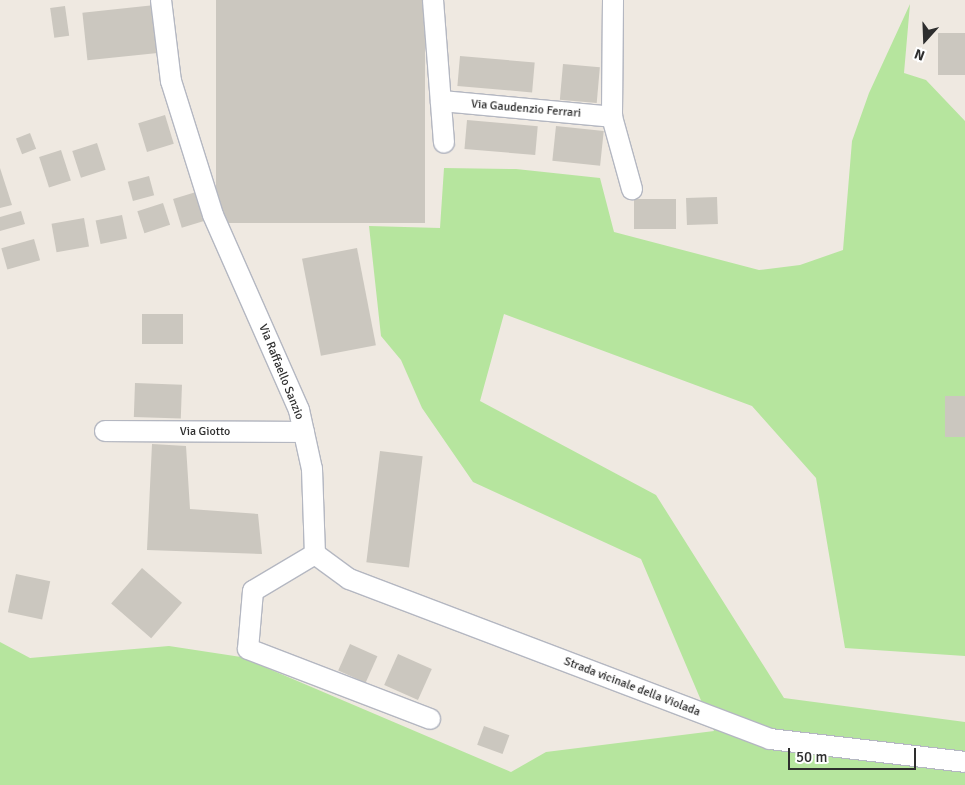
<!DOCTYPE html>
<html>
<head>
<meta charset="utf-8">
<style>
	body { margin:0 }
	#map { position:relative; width:965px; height:785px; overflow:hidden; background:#efe9e1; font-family:Signika,sans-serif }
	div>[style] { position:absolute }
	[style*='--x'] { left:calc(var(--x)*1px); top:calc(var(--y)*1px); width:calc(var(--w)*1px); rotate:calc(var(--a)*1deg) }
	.green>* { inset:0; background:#b6e59e }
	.building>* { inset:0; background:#cbc7bf; transform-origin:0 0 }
	.roads { filter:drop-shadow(1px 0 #b4b7c1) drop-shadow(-1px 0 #b4b7c1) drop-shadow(0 1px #b4b7c1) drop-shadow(0 -1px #b4b7c1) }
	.minor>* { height:20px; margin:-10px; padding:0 10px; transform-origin:10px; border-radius:10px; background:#fff }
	span { translate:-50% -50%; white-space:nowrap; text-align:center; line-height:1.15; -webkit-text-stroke:4.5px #fff; paint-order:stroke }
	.street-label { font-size:12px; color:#2e2e2e }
	.north { position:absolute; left:900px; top:15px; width:50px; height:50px; -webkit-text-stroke:4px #fff; paint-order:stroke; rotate:200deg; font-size:14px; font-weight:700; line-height:20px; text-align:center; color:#2e2e2e }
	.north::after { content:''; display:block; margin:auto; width:18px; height:22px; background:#2e2e2e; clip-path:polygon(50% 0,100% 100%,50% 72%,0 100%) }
	.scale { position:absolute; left:788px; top:748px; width:128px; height:22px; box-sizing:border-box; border:2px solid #2e2e2e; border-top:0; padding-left:6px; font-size:15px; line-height:18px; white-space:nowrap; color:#2e2e2e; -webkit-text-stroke:4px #fff; paint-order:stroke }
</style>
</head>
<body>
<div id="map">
	<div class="green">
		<i style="clip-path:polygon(910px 4px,904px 73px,926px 80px,965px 121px,965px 656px,845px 648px,816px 478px,752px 406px,504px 314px,480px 401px,656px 495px,784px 698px,965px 722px,965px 785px,0 785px,0 642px,30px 658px,169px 646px,241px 657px,511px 772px,546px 752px,714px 731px,641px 559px,473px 482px,422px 408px,401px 360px,381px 336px,369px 226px,440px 228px,444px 168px,516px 169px,600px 178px,614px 232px,759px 270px,800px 265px,843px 250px,852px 141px,869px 93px)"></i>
	</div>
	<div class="building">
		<i style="left:216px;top:0;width:209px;height:223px"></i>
		<i style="left:155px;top:5px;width:48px;height:73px;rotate:84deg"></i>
		<i style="left:65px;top:6px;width:30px;height:15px;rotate:82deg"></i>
		<i style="left:938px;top:33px;width:27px;height:42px"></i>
		<i style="left:460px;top:56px;width:75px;height:30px;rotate:5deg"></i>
		<i style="left:563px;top:64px;width:37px;height:36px;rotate:5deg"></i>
		<i style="left:165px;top:115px;width:30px;height:28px;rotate:73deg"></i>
		<i style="left:467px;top:120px;width:71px;height:29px;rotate:5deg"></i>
		<i style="left:556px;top:126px;width:48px;height:35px;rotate:6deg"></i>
		<i style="left:30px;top:133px;width:17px;height:15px;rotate:69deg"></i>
		<i style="left:97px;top:143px;width:28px;height:26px;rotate:72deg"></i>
		<i style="left:61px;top:150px;width:32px;height:23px;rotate:72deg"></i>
		<i style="clip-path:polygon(0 168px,12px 205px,0 208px)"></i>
		<i style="left:149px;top:176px;width:20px;height:22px;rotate:75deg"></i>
		<i style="left:196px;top:192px;width:30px;height:24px;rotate:73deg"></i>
		<i style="left:717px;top:197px;width:27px;height:31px;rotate:88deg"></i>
		<i style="left:634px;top:199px;width:42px;height:30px"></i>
		<i style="left:163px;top:203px;width:23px;height:27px;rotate:72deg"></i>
		<i style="clip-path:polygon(21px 211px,25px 224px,0 231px,0 217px)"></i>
		<i style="left:122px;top:215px;width:24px;height:27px;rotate:78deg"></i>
		<i style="left:84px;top:218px;width:29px;height:33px;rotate:80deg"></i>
		<i style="left:34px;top:239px;width:22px;height:34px;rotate:74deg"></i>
		<i style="left:357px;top:248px;width:99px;height:56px;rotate:79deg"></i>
		<i style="left:142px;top:314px;width:41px;height:30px"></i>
		<i style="left:135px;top:383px;width:47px;height:34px;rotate:2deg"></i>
		<i style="left:965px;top:396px;width:41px;height:20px;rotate:90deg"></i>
		<i style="clip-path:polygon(152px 444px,186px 446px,190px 509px,258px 514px,262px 554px,147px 550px)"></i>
		<i style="left:380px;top:451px;width:43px;height:112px;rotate:7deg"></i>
		<i style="left:142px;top:568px;width:53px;height:47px;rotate:41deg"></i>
		<i style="left:16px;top:574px;width:35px;height:39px;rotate:12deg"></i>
		<i style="left:350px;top:644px;width:30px;height:29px;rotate:24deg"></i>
		<i style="left:398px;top:654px;width:37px;height:34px;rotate:24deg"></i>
		<i style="left:484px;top:726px;width:27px;height:20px;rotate:20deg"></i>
	</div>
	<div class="roads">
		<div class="minor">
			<i style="--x:161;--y:0;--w:82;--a:83"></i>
			<i style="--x:171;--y:81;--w:140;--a:72.6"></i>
			<i style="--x:213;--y:215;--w:213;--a:66.2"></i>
			<i style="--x:299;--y:410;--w:60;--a:77.6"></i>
			<i style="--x:312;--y:469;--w:85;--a:88"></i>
			<i style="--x:315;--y:554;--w:72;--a:149.2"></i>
			<i style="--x:253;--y:591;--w:58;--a:94.9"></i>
			<i style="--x:248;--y:649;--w:195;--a:21"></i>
			<i style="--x:433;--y:0;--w:143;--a:85.6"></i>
			<i style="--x:613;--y:0;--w:117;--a:90.5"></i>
			<i style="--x:612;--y:117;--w:75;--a:74.5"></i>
			<i style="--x:441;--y:101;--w:172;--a:5.3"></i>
			<i style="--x:105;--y:431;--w:199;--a:0.3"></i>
			<i style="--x:315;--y:554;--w:42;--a:36.3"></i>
			<i style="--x:349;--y:579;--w:450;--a:20.8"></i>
			<i style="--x:770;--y:739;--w:196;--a:6.7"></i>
		</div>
	</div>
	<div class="street-label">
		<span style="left:526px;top:109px;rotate:5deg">Via Gaudenzio Ferrari</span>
		<span style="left:281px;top:372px;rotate:68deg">Via Raffaello Sanzio</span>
		<span style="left:205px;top:432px">Via Giotto</span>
		<span style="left:632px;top:687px;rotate:21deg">Strada vicinale della Violada</span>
	</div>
	<div class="north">N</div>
	<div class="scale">50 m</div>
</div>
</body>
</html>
